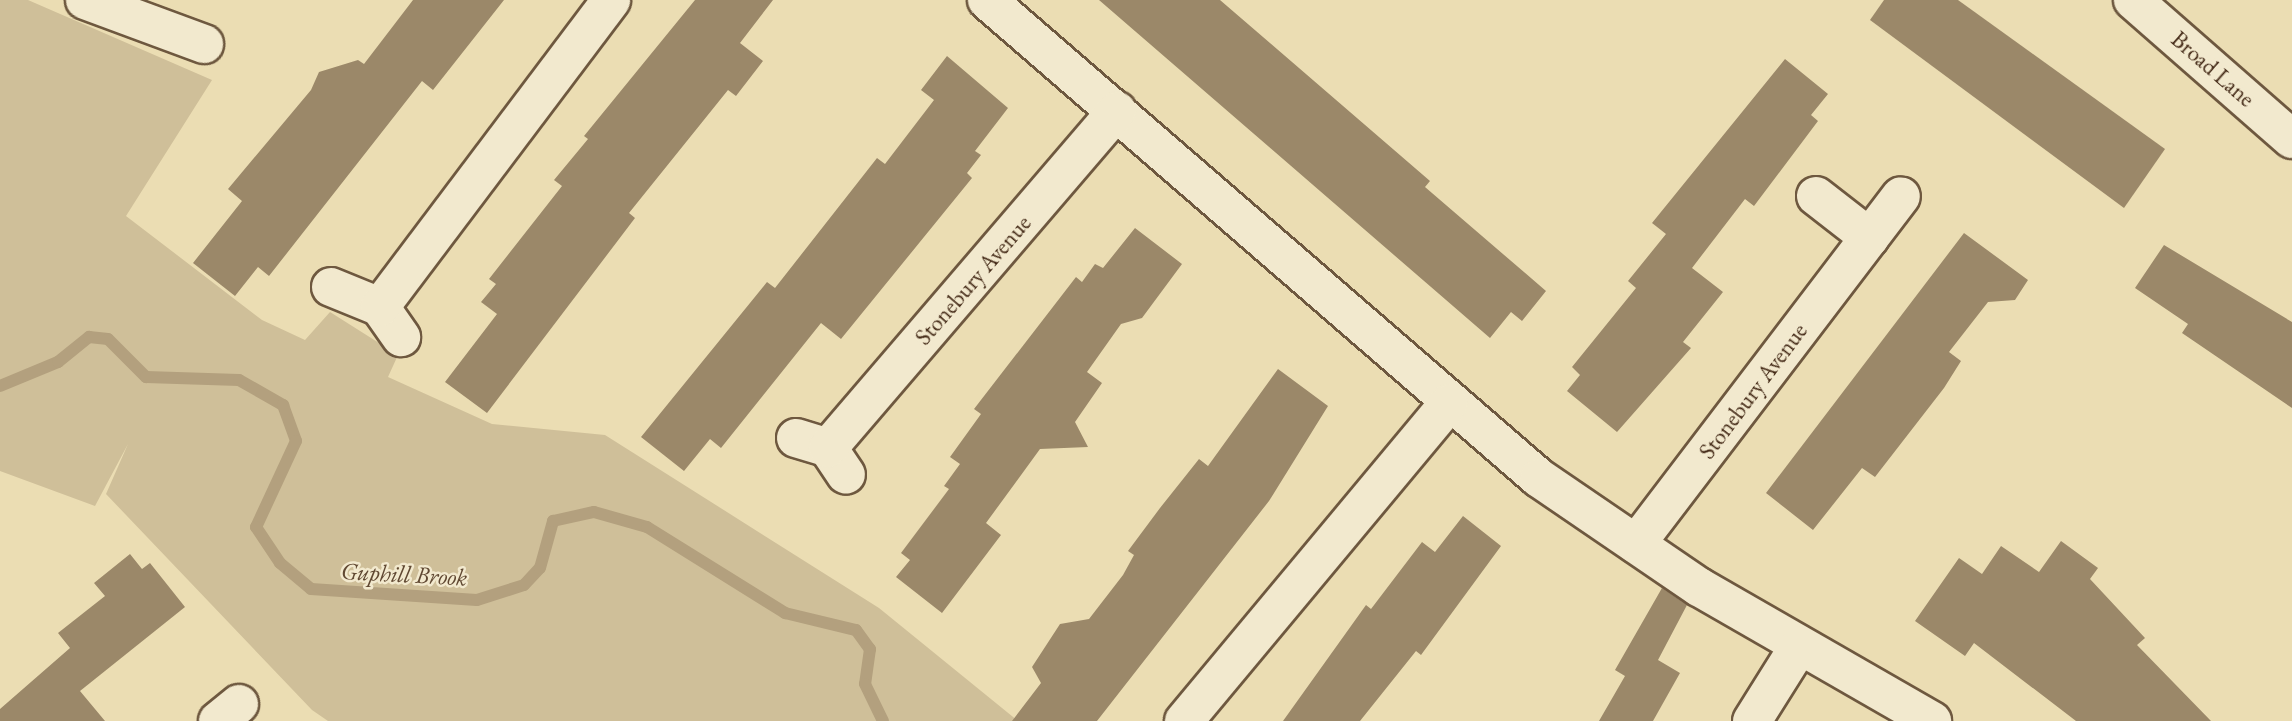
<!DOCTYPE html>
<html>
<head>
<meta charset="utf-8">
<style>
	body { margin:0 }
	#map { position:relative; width:2292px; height:721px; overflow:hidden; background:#ebddb3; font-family:"EB Garamond",serif }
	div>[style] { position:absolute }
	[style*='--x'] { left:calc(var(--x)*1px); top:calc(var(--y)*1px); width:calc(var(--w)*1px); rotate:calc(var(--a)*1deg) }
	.green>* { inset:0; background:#cfbf99 }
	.stream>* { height:12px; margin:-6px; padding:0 6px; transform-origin:6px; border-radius:6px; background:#b3a07e }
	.building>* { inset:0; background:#9b8869 }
	.roads { filter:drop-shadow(2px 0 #6e583f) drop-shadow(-2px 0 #6e583f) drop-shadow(0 2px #6e583f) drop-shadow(0 -2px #6e583f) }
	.minor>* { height:38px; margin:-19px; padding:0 19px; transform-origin:19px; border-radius:19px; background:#f2e9ce }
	span { translate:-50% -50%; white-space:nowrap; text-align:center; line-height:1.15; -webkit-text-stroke:5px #f2e9ce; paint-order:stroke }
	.street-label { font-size:23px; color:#452b18 }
	.water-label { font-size:24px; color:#604832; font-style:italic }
</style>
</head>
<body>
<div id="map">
	<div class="green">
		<i style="clip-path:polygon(0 0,28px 0,212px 80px,126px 216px,262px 320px,305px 340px,330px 312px,398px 355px,388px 377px,492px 424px,605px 435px,879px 608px,1018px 721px,328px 721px,312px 710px,106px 494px,128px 444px,95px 506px,0 471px)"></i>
	</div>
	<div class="stream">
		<i style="--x:0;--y:386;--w:63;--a:-22.5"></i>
		<i style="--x:58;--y:362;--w:40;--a:-39"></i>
		<i style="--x:89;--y:337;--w:19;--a:6"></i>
		<i style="--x:108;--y:339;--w:54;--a:45"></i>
		<i style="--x:146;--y:377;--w:93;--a:1.8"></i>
		<i style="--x:239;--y:380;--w:51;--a:29.6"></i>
		<i style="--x:283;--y:405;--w:38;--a:70"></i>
		<i style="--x:296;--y:441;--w:95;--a:114.9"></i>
		<i style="--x:256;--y:527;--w:43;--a:56.3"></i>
		<i style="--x:280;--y:563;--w:40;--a:40"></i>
		<i style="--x:311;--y:589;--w:166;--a:3.8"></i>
		<i style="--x:477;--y:600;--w:49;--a:-17.7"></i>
		<i style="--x:524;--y:585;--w:23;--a:-47"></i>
		<i style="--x:540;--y:568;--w:49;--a:-74.5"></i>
		<i style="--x:553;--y:521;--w:42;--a:-12.4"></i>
		<i style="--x:594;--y:512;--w:55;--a:15.8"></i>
		<i style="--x:647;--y:527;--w:163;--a:31.9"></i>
		<i style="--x:785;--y:613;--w:73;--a:13.5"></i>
		<i style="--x:856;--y:630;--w:24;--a:54"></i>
		<i style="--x:870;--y:649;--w:35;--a:98"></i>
		<i style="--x:865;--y:684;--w:41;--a:64.1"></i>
	</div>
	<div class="building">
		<i style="clip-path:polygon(413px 0,504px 0,433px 90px,422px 81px,269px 276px,258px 267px,235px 296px,193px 263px,242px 201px,228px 189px,311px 90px,319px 72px,358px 60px,364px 64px)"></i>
		<i style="clip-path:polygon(695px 0,773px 0,740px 43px,763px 61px,736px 96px,728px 90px,629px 213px,635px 218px,487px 413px,445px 382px,497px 314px,481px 302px,496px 284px,489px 279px,562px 186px,554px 180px,588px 139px,584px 136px)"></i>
		<i style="clip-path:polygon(1099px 0,1220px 0,1430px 181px,1425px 187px,1546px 291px,1522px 321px,1511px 312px,1490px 338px)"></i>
		<i style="clip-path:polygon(1884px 0,1958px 0,2165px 149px,2124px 208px,1870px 20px)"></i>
		<i style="clip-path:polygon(947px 56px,1008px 108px,975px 151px,981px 155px,967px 173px,972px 178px,841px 339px,821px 323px,721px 448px,710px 439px,684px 471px,641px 437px,767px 282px,775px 288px,877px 158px,885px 164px,934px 100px,921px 90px)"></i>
		<i style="clip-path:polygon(1785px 59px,1828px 94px,1811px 115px,1818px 121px,1754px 206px,1745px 199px,1692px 268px,1723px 292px,1683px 342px,1691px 348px,1617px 432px,1567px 391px,1580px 375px,1572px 367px,1636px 288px,1628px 281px,1666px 234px,1652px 223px)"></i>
		<i style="clip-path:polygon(1135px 228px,1182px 264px,1142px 318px,1121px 324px,1087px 372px,1102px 383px,1075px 422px,1088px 447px,1040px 449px,986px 523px,1001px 535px,942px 613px,896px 577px,910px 560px,901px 553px,949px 489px,944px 486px,960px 464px,950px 457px,981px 414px,974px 409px,1076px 277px,1082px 282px,1095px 264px,1103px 268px)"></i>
		<i style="clip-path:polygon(1964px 233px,2028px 280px,2015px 300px,1988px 302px,1949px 352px,1961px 361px,1944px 388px,1875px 477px,1862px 468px,1813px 530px,1766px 493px)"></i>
		<i style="clip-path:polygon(2164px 245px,2292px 322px,2292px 408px,2182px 333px,2188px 324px,2135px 288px)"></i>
		<i style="clip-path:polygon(1278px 369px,1328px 406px,1269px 501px,1097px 721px,1012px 721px,1041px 683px,1032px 667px,1060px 624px,1089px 619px,1123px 575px,1134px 555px,1128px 551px,1160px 508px,1199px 459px,1208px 466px)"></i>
		<i style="clip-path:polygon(1463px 516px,1501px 546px,1421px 655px,1416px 651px,1360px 721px,1283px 721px,1366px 605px,1371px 609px,1422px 542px,1435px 552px)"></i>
		<i style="clip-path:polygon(2061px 541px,2098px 568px,2090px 579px,2145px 638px,2137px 645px,2211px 721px,2076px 721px,1974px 643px,1965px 656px,1915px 621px,1959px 558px,1982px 574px,2001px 546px,2039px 572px)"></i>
		<i style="clip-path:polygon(130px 554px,142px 569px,150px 563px,185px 607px,80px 691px,105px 721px,0 721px,0 709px,70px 648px,58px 633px,105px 596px,94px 583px)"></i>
		<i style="clip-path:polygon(1662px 588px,1687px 605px,1658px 660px,1680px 673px,1653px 721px,1599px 721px,1625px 676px,1615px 670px)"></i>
	</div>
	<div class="roads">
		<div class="minor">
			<i style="--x:85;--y:0;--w:127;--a:20.3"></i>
			<i style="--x:987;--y:0;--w:730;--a:40.89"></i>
			<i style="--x:1539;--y:478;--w:194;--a:34.3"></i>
			<i style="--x:1699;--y:587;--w:269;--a:29.9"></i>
			<i style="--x:2133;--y:0;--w:211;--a:41.2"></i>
			<i style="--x:1816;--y:196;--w:68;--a:37.9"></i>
			<i style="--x:331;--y:287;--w:53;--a:22.2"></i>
			<i style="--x:380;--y:307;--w:37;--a:55"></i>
			<i style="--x:380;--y:307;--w:384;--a:-53"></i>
			<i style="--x:796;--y:438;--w:34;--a:17"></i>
			<i style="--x:828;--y:448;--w:32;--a:56"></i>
			<i style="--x:828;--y:448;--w:444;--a:-49.4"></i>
			<i style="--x:1636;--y:544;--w:437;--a:-52.7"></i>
			<i style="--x:218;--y:721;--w:27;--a:-39"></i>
			<i style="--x:1184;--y:721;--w:413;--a:-50.2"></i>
			<i style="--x:1752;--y:721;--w:89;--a:-57.9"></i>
		</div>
	</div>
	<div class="street-label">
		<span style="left:2213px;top:69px;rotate:41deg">Broad Lane</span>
		<span style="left:973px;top:280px;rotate:-49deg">Stonebury Avenue</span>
		<span style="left:1753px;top:391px;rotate:-53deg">Stonebury Avenue</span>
	</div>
	<div class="water-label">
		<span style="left:404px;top:574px;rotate:3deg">Guphill Brook</span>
	</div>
</div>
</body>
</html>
